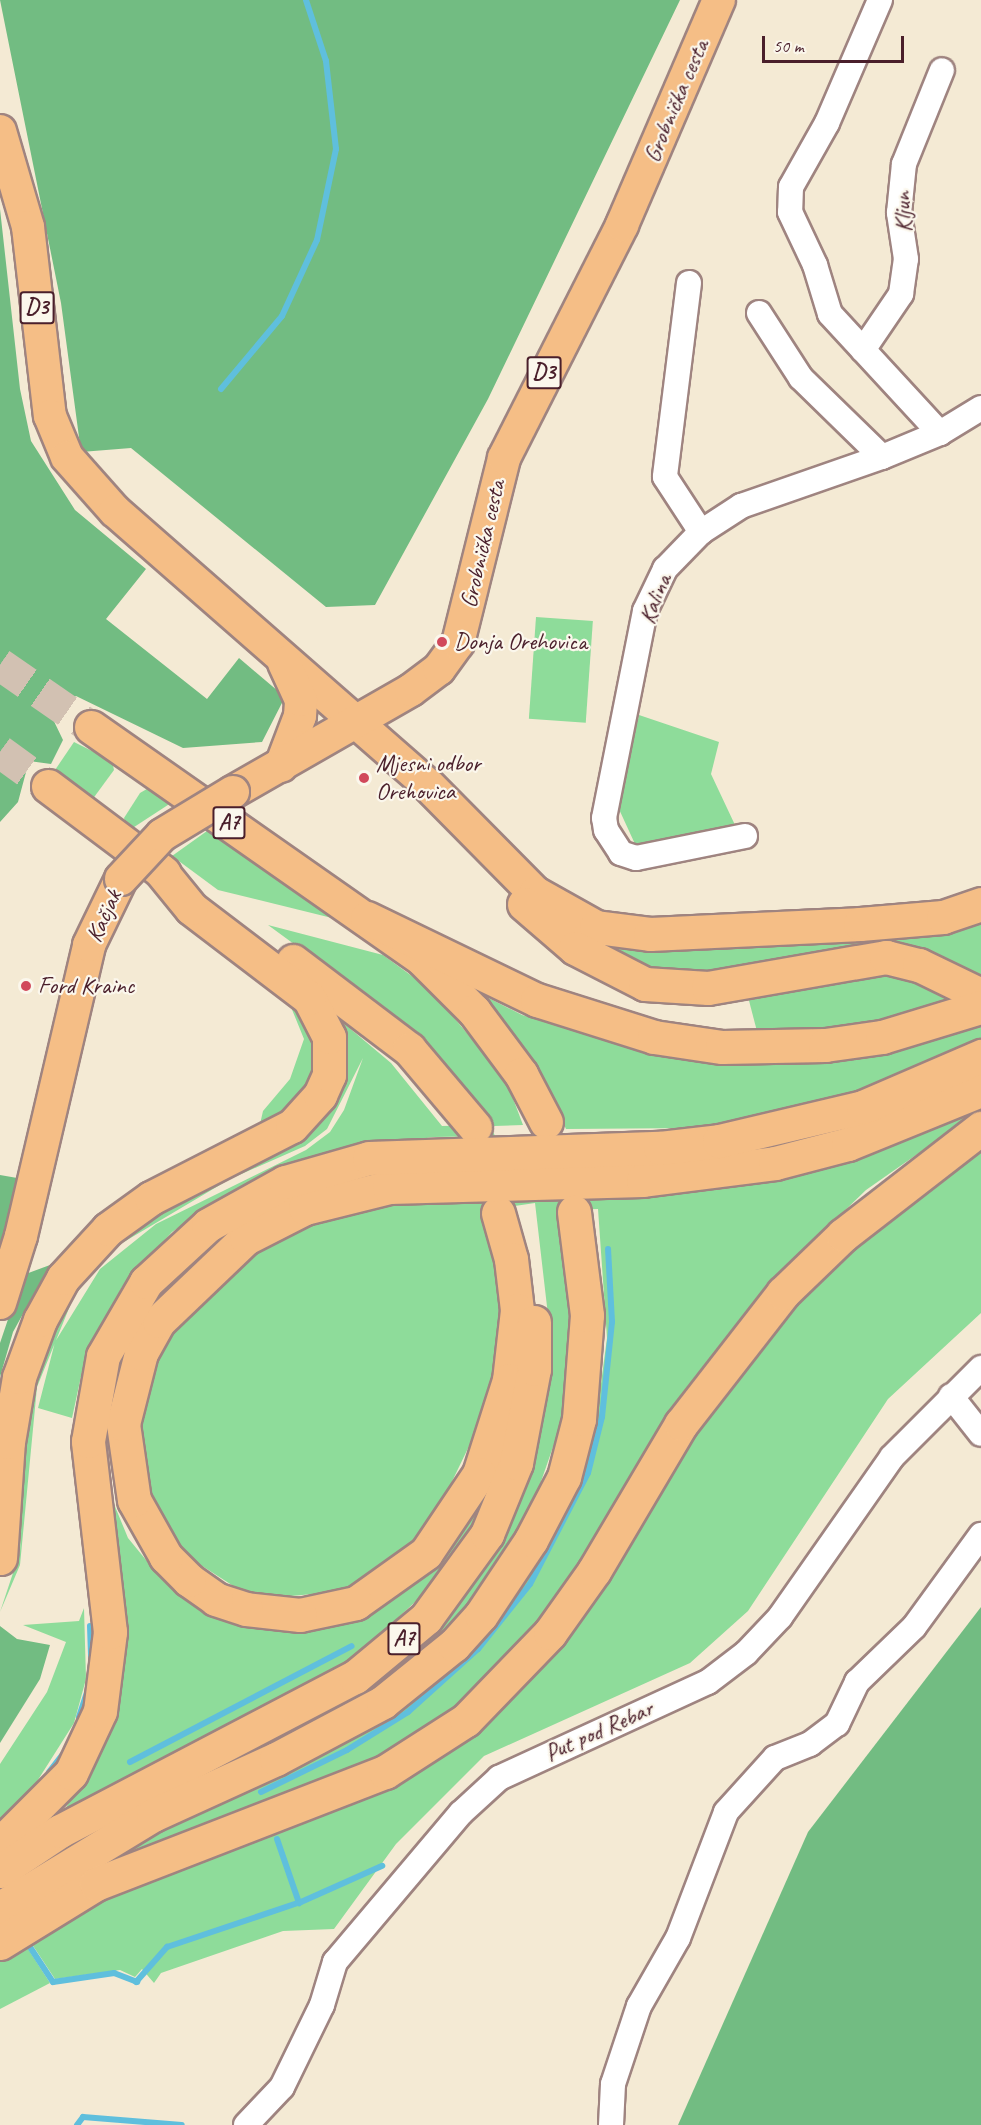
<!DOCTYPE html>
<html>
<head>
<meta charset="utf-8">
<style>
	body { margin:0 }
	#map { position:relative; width:981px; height:2125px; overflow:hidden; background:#f4ead4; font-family:Caveat,sans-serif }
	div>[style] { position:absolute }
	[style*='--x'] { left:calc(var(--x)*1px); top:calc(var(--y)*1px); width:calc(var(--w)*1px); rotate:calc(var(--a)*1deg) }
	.green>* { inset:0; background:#8edc9a; transform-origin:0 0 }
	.forest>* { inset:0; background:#72bc82 }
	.stream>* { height:6px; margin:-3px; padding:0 3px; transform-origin:3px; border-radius:3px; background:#5fbfdd }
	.highway-tunnel>* { height:33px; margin-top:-16.5px; transform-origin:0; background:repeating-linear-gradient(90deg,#d2c1b2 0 33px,transparent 0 49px) }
	.roads { filter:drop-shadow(2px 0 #9f8480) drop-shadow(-2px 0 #9f8480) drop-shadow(0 2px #9f8480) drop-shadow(0 -2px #9f8480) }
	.minor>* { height:24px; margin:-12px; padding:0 12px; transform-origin:12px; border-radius:12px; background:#fff }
	.major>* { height:32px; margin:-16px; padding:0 16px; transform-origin:16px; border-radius:16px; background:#f5be86 }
	.highway>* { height:33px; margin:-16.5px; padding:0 16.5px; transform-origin:16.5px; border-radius:16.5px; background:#f5be86 }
	.bridges { filter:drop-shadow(2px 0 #9f8480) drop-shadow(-2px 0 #9f8480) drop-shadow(0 2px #9f8480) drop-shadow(0 -2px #9f8480) }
	.major-bridge>* { height:32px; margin:-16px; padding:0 16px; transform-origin:16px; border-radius:16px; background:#f5be86 }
	.dots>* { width:16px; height:16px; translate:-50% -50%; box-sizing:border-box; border:3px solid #fbf7ec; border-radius:50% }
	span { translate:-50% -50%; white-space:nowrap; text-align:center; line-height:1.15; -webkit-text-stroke:4.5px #fbf7ec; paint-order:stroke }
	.shield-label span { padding:2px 4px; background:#fbf7ec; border:2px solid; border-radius:4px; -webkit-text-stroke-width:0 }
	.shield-label { font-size:22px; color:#4a1f2b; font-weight:700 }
	.street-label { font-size:24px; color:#4a1f2b }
	.poi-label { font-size:24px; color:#4a1f2b }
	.left { translate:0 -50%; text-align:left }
	.scale { position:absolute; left:762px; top:36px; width:142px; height:27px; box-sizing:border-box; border:3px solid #4a1f2b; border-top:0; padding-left:8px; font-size:18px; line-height:21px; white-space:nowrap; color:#4a1f2b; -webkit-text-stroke:4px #fbf7ec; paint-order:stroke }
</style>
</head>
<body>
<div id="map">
	<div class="green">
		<i style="left:536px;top:617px;width:57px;height:102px;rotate:4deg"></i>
		<i style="clip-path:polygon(639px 715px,719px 742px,711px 774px,735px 825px,650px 846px,635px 844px,618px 807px)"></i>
		<i style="clip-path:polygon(74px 742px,112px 761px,114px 770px,92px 800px,53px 773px)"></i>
		<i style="clip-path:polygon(152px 786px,174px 801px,128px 831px,124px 818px,140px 793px)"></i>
		<i style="clip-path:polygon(214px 826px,336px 914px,332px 918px,218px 890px,172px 856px)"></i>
		<i style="clip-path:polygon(981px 914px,981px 983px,930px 957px,722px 974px,653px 974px,567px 927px)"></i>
		<i style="clip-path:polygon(268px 925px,383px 955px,431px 990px,506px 1080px,523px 1125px,494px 1126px,425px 1040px)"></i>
		<i style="clip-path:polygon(881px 968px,971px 998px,892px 1023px,759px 1039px,747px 993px)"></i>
		<i style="clip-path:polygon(282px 985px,313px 1034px,317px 1063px,299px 1102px,258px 1133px,263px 1111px,290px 1079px,304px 1039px)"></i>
		<i style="clip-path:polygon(467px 987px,522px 1015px,658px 1056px,753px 1060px,981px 1017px,981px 1038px,862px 1090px,779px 1114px,695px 1128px,566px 1129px,549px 1093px)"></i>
		<i style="clip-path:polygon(341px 1021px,391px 1063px,442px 1126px,490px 1125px,495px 1136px,434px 1137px,334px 1150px,291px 1162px,232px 1191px,172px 1232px,122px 1287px,85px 1358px,72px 1418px,38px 1408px,55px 1342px,100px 1269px,156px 1224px,306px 1150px,330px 1132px,344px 1110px,363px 1058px,327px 1129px,305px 1146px,230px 1179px,112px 1249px,74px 1296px,37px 1387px,20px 1565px,0 1612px,20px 1552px,23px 1451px,33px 1381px,67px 1296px,132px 1225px,274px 1153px,344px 1037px)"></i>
		<i style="clip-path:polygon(969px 1111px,966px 1120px,866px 1190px,770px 1283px,670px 1412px,565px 1586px,519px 1645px,435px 1725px,368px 1765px,101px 1866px,95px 1859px,371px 1727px,423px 1692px,491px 1626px,553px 1535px,595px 1429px,607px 1338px,598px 1209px,561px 1210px,573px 1282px,561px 1424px,537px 1493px,497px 1567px,454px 1623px,350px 1706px,62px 1851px,0 1892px,0 1884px,396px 1659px,540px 1421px,551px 1341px,535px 1203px,487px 1210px,504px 1270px,502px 1357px,486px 1411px,430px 1527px,390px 1567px,346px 1591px,269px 1598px,238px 1589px,182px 1553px,152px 1507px,138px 1450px,141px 1406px,167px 1335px,231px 1266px,278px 1236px,384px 1201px,614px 1192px)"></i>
		<i style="clip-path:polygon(981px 1140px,981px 1313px,888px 1399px,748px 1611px,690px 1663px,484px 1756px,396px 1844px,334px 1929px,283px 1931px,161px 1973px,154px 1983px,142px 1969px,135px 1977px,120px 1970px,55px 1979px,24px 1932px,420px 1764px,637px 1519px,758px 1336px,873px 1223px)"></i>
		<i style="clip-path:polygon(107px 1487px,128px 1538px,155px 1571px,199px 1604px,348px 1620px,382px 1605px,415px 1580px,483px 1489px,492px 1493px,430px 1588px,357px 1656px,64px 1811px,102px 1746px,117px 1705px)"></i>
		<i style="clip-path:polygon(84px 1608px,86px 1679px,74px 1723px,36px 1783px,0 1819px,0 1764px,47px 1692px,66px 1642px,23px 1625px,79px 1621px)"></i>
		<i style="clip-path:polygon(19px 1935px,50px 1983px,0 2009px,0 1948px)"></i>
	</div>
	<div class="forest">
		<i style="clip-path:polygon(0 0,680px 0,488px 399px,375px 605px,326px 607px,131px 448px,81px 452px,61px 303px)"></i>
		<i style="clip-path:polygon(0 209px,20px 389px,31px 441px,75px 510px,146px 569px,106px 619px,207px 699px,239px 658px,285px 697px,262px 742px,183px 748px,76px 696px,50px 713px,63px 740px,51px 764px,29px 761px,18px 802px,0 822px)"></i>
		<i style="clip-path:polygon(0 1175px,23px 1179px,0 1243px)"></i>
		<i style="clip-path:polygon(50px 1265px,13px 1332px,0 1377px,0 1343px,23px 1275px)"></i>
		<i style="clip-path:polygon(981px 1607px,981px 2125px,678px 2125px,808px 1832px)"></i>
		<i style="clip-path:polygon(0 1626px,17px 1639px,50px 1645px,40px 1679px,0 1743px)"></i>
	</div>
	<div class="stream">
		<i style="--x:221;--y:389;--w:95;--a:-50.1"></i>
		<i style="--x:282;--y:316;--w:84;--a:-65.3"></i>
		<i style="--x:317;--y:240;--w:93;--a:-78.2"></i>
		<i style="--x:336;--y:149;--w:89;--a:-96.5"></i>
		<i style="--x:326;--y:61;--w:64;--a:-108.2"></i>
		<i style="--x:90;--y:1626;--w:33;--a:88"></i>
		<i style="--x:79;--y:1717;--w:26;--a:-72"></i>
		<i style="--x:130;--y:1762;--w:250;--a:-27.6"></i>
		<i style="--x:49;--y:1772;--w:23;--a:-52"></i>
		<i style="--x:261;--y:1792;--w:96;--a:-26"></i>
		<i style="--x:347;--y:1750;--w:72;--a:-31.9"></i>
		<i style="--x:408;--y:1712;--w:94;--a:-42"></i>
		<i style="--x:478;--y:1649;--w:83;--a:-51.3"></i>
		<i style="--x:530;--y:1584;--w:125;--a:-62.4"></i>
		<i style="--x:588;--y:1473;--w:58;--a:-76"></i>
		<i style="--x:602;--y:1417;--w:96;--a:-84"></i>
		<i style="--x:612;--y:1322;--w:73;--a:-93.1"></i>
		<i style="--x:277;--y:1839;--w:68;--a:71"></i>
		<i style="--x:30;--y:1947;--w:42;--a:56.7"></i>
		<i style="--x:53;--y:1982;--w:62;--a:-8.4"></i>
		<i style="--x:114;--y:1973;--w:25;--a:21"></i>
		<i style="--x:136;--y:1982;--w:47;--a:-48.5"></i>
		<i style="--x:167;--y:1947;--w:141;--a:-18.6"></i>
		<i style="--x:301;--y:1902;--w:89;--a:-24"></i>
		<i style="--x:77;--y:2125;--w:10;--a:-53"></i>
		<i style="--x:83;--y:2117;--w:99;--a:4.6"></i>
	</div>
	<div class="highway-tunnel">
		<i style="--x:0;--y:664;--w:111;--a:34.7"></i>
		<i style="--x:0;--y:751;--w:59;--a:36.1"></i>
	</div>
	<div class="roads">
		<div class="minor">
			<i style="--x:880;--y:0;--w:134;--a:113.3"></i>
			<i style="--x:827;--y:123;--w:73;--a:119.4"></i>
			<i style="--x:791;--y:187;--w:25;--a:92"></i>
			<i style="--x:790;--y:212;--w:59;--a:64.7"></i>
			<i style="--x:815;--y:265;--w:51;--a:73"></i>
			<i style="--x:830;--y:314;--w:162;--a:47.3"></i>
			<i style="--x:689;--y:283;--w:195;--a:97.1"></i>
			<i style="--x:665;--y:477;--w:66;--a:56.8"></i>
			<i style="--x:759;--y:313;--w:77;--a:57.1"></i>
			<i style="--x:801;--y:378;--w:113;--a:44.3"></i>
			<i style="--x:863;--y:350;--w:68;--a:-55.8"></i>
			<i style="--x:901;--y:294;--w:35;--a:-82"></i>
			<i style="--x:906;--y:259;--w:47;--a:-98.7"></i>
			<i style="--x:899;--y:213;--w:49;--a:-84.2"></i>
			<i style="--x:904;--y:164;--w:101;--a:-68"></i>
			<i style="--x:745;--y:836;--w:111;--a:168.6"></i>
			<i style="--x:636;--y:858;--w:16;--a:-162"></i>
			<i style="--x:621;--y:853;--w:27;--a:-123"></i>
			<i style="--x:606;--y:830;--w:12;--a:-99"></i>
			<i style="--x:604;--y:818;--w:211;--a:-78.8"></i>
			<i style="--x:645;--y:611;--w:47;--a:-64.5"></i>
			<i style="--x:665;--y:569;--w:52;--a:-45.8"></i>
			<i style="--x:701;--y:532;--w:48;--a:-33"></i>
			<i style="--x:741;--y:506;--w:149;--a:-19.2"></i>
			<i style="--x:882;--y:457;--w:63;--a:-22.5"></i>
			<i style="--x:940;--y:433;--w:48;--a:-31.4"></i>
			<i style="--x:951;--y:1396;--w:48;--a:51.7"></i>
			<i style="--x:246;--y:2125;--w:52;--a:-46.5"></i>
			<i style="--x:282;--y:2087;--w:91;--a:-64"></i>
			<i style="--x:322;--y:2005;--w:45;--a:-73.2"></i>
			<i style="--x:335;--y:1962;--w:195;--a:-49.8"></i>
			<i style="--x:461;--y:1813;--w:52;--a:-42.6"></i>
			<i style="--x:499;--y:1778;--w:230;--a:-24.7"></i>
			<i style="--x:708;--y:1682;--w:48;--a:-37.3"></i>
			<i style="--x:746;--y:1653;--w:50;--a:-46.6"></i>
			<i style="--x:780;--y:1617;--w:195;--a:-55"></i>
			<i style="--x:892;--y:1457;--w:126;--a:-45"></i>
			<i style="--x:611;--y:2125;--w:41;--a:-87.2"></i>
			<i style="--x:613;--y:2084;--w:82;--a:-71.6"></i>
			<i style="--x:639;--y:2006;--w:78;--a:-60.2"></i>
			<i style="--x:678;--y:1938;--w:135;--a:-69.1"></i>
			<i style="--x:726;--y:1812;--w:73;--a:-47.8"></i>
			<i style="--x:775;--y:1758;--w:38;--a:-22"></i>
			<i style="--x:810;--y:1744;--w:34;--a:-37"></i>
			<i style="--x:837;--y:1724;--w:47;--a:-64.5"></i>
			<i style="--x:857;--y:1682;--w:79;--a:-44"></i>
			<i style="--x:914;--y:1627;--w:114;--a:-53.9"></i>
		</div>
		<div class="major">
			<i style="--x:0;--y:131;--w:100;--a:73.7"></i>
			<i style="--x:28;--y:227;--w:190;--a:83.4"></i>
			<i style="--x:50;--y:416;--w:44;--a:67.5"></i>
			<i style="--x:67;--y:457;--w:72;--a:48.4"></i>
			<i style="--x:115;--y:511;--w:416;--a:41.2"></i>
			<i style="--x:281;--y:766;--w:53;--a:-69.2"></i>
			<i style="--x:300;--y:716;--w:16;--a:-86"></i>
			<i style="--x:301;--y:700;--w:41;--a:-114.7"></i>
			<i style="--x:233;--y:792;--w:205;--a:-29.8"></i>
			<i style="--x:411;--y:690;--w:35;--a:-37"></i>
			<i style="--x:439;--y:669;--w:32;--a:-54"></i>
			<i style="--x:458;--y:643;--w:191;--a:-76"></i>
			<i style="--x:504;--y:458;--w:261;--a:-63.1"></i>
			<i style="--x:622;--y:225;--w:245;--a:-66.7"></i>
			<i style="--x:0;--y:1303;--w:70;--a:-72.6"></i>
			<i style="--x:21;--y:1236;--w:299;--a:-76.8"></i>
			<i style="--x:89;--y:945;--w:73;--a:-64.1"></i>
		</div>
		<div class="highway">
			<i style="--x:91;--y:727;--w:404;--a:35"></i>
			<i style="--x:422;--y:959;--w:74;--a:45"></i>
			<i style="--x:474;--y:1011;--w:79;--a:53.3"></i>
			<i style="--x:521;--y:1074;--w:54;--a:62.5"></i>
			<i style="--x:428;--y:785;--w:152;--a:45.3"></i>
			<i style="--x:535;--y:893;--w:70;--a:29.1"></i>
			<i style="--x:596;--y:927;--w:54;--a:7.4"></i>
			<i style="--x:650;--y:934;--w:210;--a:-2.7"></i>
			<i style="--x:860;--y:924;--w:83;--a:-4.8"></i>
			<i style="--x:943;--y:917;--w:40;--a:-18.9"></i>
			<i style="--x:48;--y:786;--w:145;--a:36.9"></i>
			<i style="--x:524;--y:904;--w:67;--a:40.8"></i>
			<i style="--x:575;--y:948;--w:79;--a:27.2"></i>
			<i style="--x:645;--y:984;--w:63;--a:3.6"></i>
			<i style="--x:708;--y:988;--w:181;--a:-9.9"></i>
			<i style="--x:886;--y:957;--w:34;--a:14"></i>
			<i style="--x:919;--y:965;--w:69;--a:25.8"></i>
			<i style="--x:367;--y:918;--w:189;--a:25.8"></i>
			<i style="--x:537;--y:1000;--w:123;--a:17.5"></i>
			<i style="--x:654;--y:1037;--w:69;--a:8.4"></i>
			<i style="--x:722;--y:1047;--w:103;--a:-1.1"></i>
			<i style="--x:825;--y:1045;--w:58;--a:-8"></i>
			<i style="--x:882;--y:1037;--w:103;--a:-16.9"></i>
			<i style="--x:293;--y:961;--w:146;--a:37.2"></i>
			<i style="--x:409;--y:1049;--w:102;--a:49.8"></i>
			<i style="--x:498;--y:1213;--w:48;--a:74.2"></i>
			<i style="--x:511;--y:1259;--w:51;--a:83.3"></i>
			<i style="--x:517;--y:1310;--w:70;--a:96.5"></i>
			<i style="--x:509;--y:1380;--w:99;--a:107.7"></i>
			<i style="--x:479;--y:1474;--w:95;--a:123.9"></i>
			<i style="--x:426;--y:1553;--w:86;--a:144.5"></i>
			<i style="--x:356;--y:1603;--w:57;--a:167.9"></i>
			<i style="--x:300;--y:1615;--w:54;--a:-173.7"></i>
			<i style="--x:246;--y:1609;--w:32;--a:-162"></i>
			<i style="--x:216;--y:1599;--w:33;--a:-145"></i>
			<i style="--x:189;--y:1580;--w:33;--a:-135"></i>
			<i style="--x:166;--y:1557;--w:65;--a:-119.3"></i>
			<i style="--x:134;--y:1500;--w:77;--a:-98.2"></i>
			<i style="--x:123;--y:1424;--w:73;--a:-75.8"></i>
			<i style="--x:141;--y:1353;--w:37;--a:-61"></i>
			<i style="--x:159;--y:1321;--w:120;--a:-43.7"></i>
			<i style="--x:246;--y:1238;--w:66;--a:-27"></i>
			<i style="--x:305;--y:1208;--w:87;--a:-14"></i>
			<i style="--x:389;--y:1187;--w:254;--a:-1.6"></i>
			<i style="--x:643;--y:1180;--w:133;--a:-7.3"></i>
			<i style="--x:775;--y:1163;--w:75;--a:-14.6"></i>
			<i style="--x:848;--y:1144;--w:144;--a:-22.1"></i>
			<i style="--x:0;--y:1558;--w:116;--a:-86.1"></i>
			<i style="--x:8;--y:1442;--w:66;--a:-80.4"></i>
			<i style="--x:19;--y:1377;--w:61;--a:-69.8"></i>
			<i style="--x:40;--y:1320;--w:48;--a:-61.3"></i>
			<i style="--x:63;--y:1278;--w:67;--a:-47.4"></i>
			<i style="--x:108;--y:1229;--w:53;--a:-35.8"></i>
			<i style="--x:151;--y:1198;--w:158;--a:-27.1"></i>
			<i style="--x:292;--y:1126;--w:42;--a:-47.9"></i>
			<i style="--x:320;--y:1095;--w:22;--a:-66"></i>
			<i style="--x:329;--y:1075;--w:38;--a:-90"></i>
			<i style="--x:329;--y:1037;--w:44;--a:-117.1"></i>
			<i style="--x:309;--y:998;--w:148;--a:-142.7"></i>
			<i style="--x:191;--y:908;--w:49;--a:-129.2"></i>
			<i style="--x:0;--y:1844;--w:100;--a:-45"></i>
			<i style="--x:71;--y:1773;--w:68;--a:-64.9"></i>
			<i style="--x:100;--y:1711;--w:80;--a:-82.8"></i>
			<i style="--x:110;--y:1632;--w:192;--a:-96.6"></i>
			<i style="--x:88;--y:1441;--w:86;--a:-80"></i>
			<i style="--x:103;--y:1356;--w:86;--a:-59.8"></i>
			<i style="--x:146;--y:1282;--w:84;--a:-42.6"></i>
			<i style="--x:208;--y:1225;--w:88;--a:-29.2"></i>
			<i style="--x:285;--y:1182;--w:87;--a:-15.9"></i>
			<i style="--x:369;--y:1158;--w:291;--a:-2"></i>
			<i style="--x:660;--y:1148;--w:59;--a:-6.8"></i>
			<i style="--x:719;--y:1141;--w:148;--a:-13.3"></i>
			<i style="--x:863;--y:1107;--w:129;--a:-23.4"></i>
			<i style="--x:0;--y:1871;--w:72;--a:-33.7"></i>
			<i style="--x:60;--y:1831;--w:333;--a:-27.6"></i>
			<i style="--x:355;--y:1677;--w:92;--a:-39.7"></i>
			<i style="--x:426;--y:1618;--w:104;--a:-54"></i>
			<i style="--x:487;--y:1534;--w:77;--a:-67.8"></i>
			<i style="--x:516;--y:1463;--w:96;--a:-79.2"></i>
			<i style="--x:534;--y:1369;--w:47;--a:-90"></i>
			<i style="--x:0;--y:1908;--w:179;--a:-31.3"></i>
			<i style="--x:153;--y:1815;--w:135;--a:-24.5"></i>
			<i style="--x:276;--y:1759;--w:121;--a:-28"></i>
			<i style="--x:383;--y:1702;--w:91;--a:-38.8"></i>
			<i style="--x:454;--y:1645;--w:40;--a:-48"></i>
			<i style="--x:481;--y:1615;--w:90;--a:-56.3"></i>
			<i style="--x:531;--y:1540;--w:71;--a:-62.4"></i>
			<i style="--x:564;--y:1477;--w:60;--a:-75.5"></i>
			<i style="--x:579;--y:1419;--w:104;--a:-85.6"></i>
			<i style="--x:587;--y:1315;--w:104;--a:-97.2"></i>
			<i style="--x:0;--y:1943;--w:113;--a:-31.6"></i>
			<i style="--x:96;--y:1884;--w:310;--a:-21.2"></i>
			<i style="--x:385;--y:1772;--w:96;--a:-32.7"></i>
			<i style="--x:466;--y:1720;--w:121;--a:-46"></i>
			<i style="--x:550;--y:1633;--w:76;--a:-54.6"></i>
			<i style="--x:594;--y:1571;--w:171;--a:-59.4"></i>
			<i style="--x:681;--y:1424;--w:166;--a:-52.1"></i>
			<i style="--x:783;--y:1293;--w:83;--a:-44"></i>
			<i style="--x:843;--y:1235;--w:175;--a:-37.8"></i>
		</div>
	</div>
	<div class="bridges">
		<div class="major-bridge">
			<i style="--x:121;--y:879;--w:60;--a:-47"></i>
			<i style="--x:162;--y:835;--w:83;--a:-31.2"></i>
		</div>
	</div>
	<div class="dots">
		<i style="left:442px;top:642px;background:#d1495b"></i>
		<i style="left:364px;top:778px;background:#d1495b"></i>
		<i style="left:26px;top:986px;background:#d1495b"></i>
	</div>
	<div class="shield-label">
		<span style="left:37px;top:308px">D3</span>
		<span style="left:544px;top:373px">D3</span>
		<span style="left:229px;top:823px">A7</span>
		<span style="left:404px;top:1639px">A7</span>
	</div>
	<div class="street-label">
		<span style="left:676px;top:101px;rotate:-67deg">Grobnička cesta</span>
		<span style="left:903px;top:212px;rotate:-92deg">Kljun</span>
		<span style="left:483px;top:544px;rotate:-77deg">Grobnička cesta</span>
		<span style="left:655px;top:599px;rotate:-69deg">Kalina</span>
		<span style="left:104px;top:916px;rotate:-66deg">Kačjak</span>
		<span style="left:599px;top:1731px;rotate:-24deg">Put pod Rebar</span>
	</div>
	<div class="poi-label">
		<span class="left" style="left:454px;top:642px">Donja Orehovica</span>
		<span class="left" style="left:376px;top:778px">Mjesni odbor<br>Orehovica</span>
		<span class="left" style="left:38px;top:986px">Ford Krainc</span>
	</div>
	<div class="scale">50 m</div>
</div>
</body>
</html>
